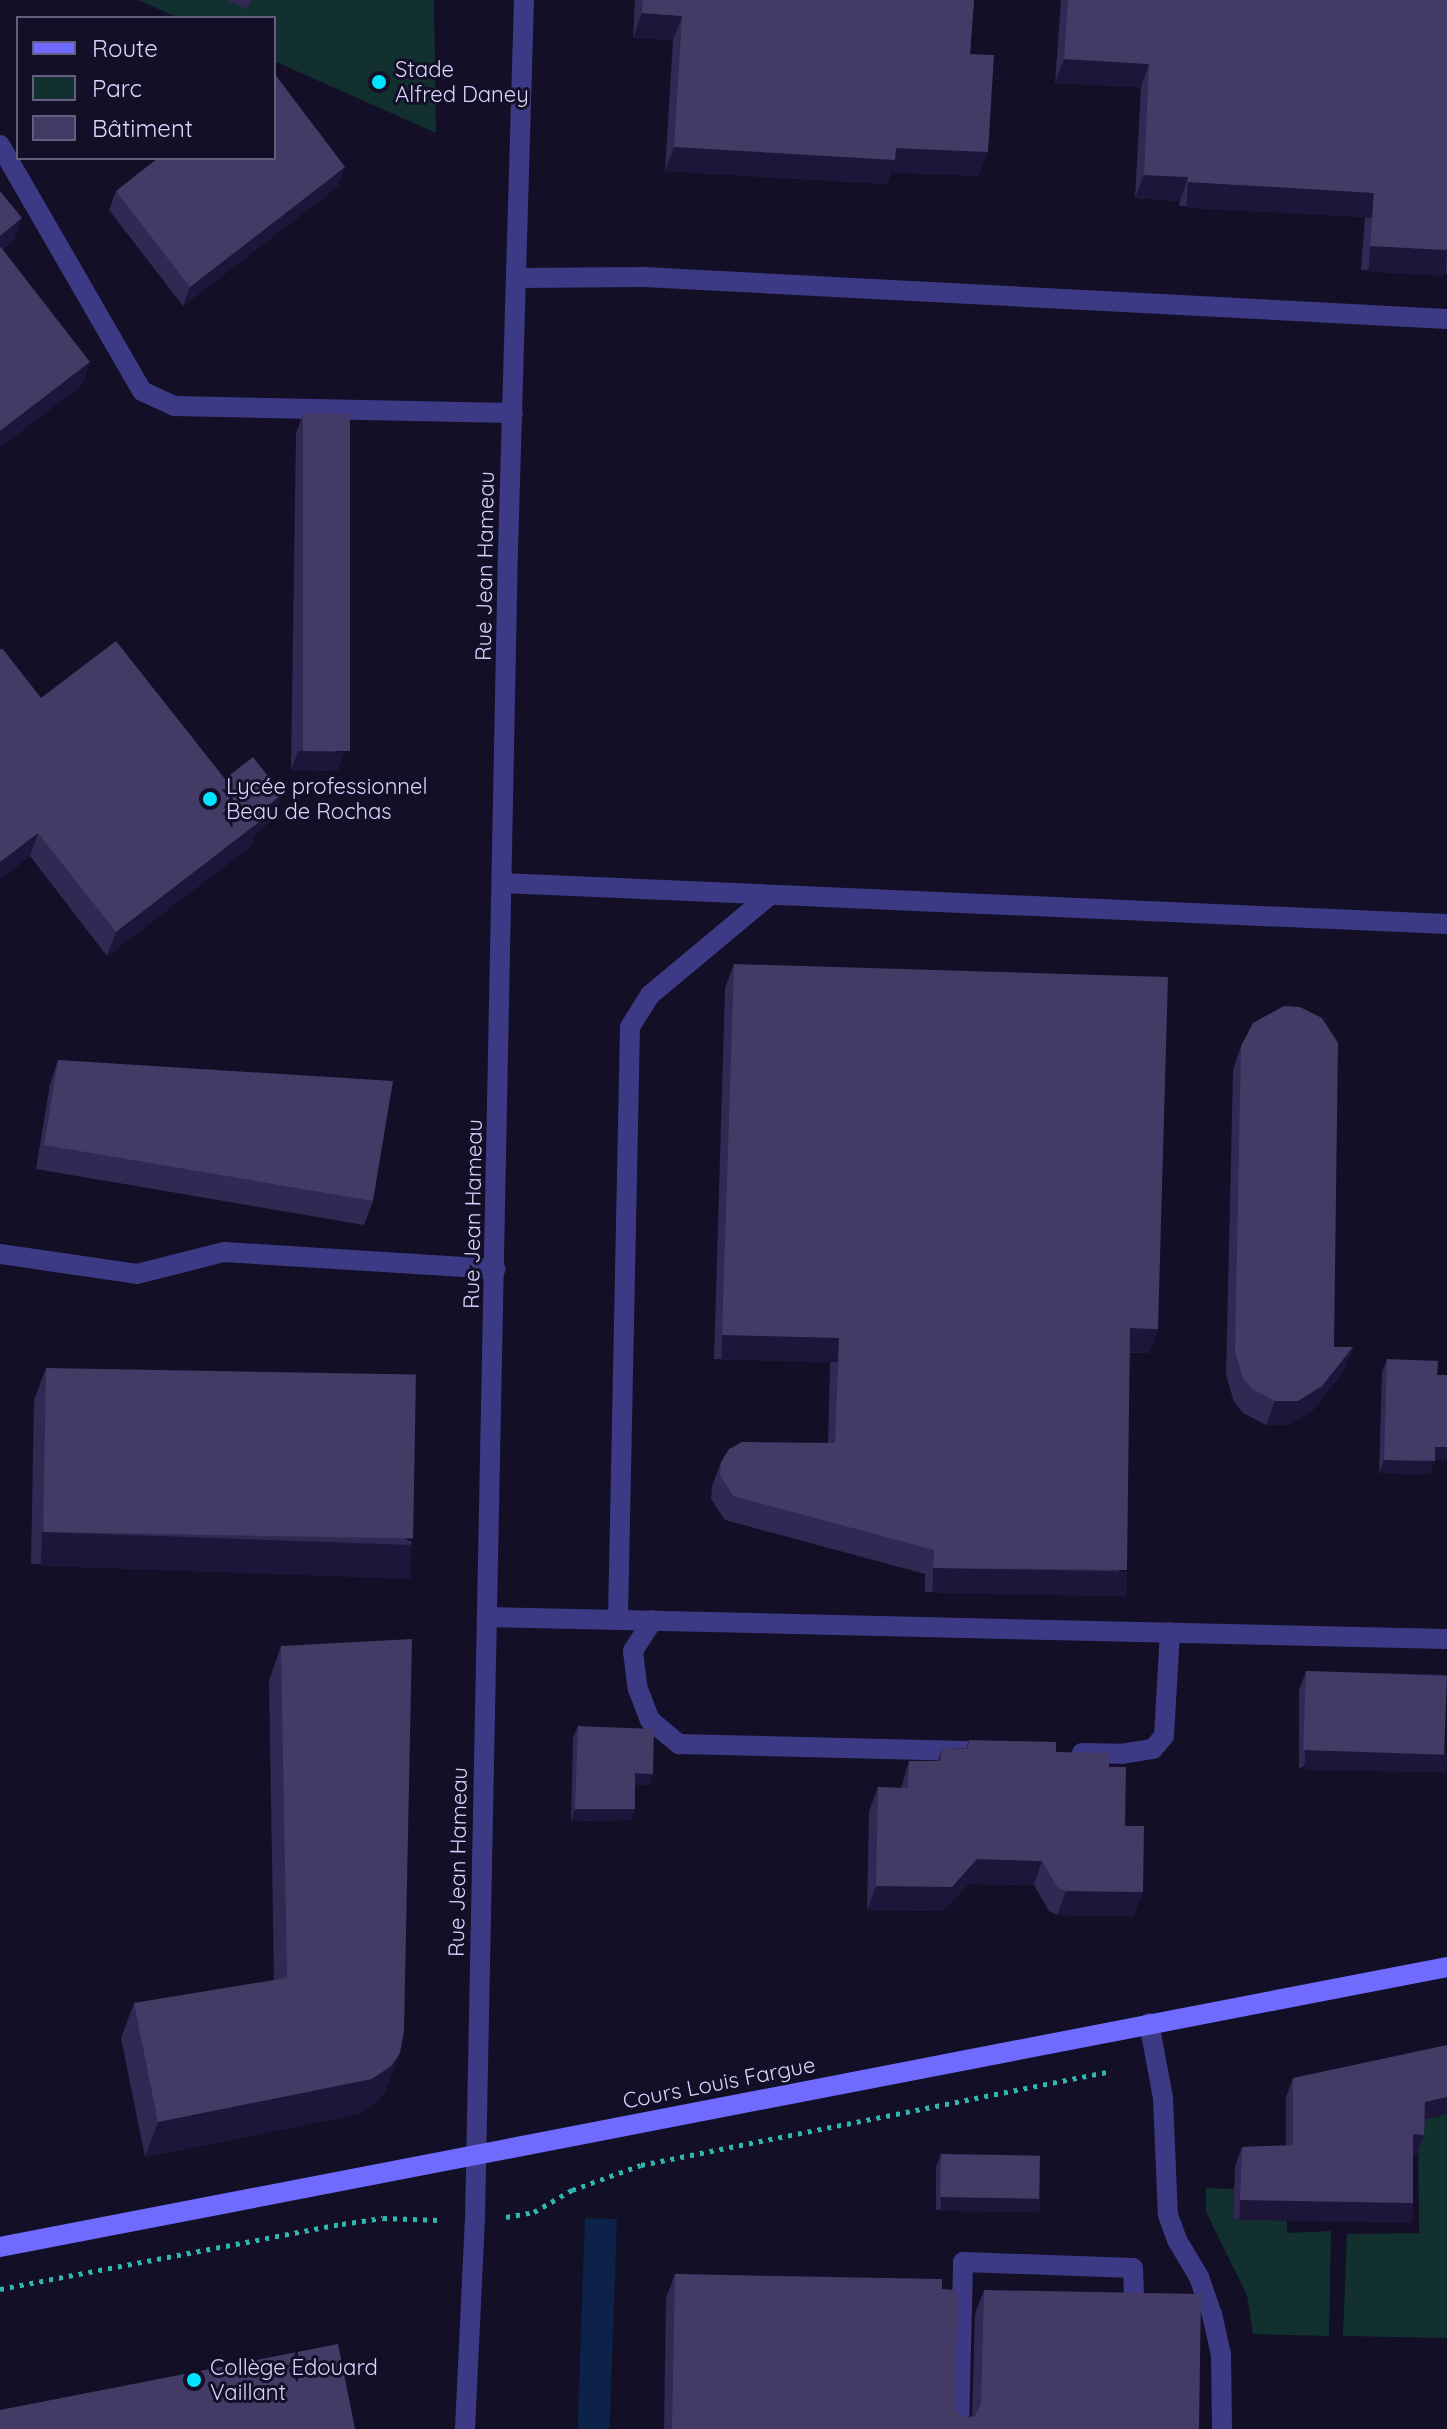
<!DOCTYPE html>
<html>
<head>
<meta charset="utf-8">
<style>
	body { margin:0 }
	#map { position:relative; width:1447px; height:2429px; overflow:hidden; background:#130f26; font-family:Quicksand,sans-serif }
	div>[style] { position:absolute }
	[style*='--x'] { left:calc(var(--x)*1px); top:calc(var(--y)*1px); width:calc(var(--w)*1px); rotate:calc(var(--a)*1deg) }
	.green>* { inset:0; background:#12302f }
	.water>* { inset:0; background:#0c2248; transform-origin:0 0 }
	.path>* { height:5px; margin-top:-2.5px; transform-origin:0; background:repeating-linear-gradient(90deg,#2fb8b0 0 4px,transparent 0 10px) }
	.service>* { height:20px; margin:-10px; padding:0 10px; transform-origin:10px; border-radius:10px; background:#3d3a85 }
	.tertiary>* { height:20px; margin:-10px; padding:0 10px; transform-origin:10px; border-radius:10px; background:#3d3a85 }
	.secondary>* { height:20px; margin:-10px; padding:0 10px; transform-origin:10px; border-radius:10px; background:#6f6bff }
	.wall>* { inset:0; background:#312854 }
	.shaded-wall>* { inset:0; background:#1d163a; transform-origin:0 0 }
	.building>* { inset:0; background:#433a66; transform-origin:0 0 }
	.dots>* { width:22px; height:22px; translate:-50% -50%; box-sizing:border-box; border:4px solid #130f26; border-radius:50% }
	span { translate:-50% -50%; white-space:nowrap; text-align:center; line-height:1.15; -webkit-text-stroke:6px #130f26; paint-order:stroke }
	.poi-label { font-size:22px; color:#d9d4ff }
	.left { translate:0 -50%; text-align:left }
	.street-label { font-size:22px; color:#d9d4ff }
	.legend { position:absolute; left:16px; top:16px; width:260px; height:144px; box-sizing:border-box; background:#130f26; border:2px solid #625e7d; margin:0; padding:10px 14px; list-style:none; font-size:24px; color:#d9d4ff }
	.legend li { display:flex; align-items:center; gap:16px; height:40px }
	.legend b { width:40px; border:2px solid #625e7d }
</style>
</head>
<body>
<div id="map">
	<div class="green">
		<i style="clip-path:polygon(138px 0,434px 0,436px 133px,274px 61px,274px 18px,179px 18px)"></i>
		<i style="clip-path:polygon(1447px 2114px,1447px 2338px,1343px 2336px,1347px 2234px,1419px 2233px,1418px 2121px)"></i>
		<i style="clip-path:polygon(1206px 2188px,1234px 2189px,1233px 2219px,1287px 2220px,1287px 2233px,1331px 2231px,1329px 2336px,1253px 2334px,1247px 2295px,1206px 2212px)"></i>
	</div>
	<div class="water">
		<i style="left:585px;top:2218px;width:32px;height:211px;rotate:2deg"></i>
	</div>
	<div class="path">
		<i style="--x:506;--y:2217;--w:28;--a:-10"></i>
		<i style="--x:534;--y:2212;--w:44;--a:-30.1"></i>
		<i style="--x:572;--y:2190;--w:73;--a:-19.9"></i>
		<i style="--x:641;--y:2165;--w:480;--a:-11.3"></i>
		<i style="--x:0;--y:2289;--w:348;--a:-10.8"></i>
		<i style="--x:342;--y:2224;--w:41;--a:-8.3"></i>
		<i style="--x:383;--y:2218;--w:57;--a:2"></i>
	</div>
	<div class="service">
		<i style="--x:0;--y:145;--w:284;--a:60"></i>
		<i style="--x:142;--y:391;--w:35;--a:25"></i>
		<i style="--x:174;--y:406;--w:339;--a:1.2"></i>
		<i style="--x:517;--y:278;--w:127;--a:-0.5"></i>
		<i style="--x:644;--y:277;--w:804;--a:2.99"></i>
		<i style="--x:503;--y:883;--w:945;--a:2.49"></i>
		<i style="--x:0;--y:1254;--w:138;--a:8.3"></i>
		<i style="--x:137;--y:1274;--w:90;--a:-14.2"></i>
		<i style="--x:224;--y:1252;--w:272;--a:3.6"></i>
		<i style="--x:489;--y:1617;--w:958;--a:1.32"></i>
		<i style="--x:618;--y:1619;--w:592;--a:-88.84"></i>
		<i style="--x:630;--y:1027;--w:38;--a:-58"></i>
		<i style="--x:650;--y:995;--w:155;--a:-39.8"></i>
		<i style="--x:653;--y:1620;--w:37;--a:123"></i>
		<i style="--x:633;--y:1651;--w:38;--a:83"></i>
		<i style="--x:638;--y:1689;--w:33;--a:69"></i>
		<i style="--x:650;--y:1720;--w:38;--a:40"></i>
		<i style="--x:679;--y:1744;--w:287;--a:1.4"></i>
		<i style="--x:1082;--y:1753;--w:39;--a:1"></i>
		<i style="--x:1121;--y:1754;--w:32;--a:-9"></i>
		<i style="--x:1153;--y:1749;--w:17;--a:-50"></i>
		<i style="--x:1164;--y:1736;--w:104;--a:-86.7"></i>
		<i style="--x:1149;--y:2023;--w:76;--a:79.4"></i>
		<i style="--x:1163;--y:2098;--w:117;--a:87.6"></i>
		<i style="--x:1168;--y:2215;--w:27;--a:70"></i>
		<i style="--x:1177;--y:2240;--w:43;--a:59.3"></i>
		<i style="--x:1199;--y:2277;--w:39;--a:71"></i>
		<i style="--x:1212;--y:2314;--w:42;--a:77.6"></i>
		<i style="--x:1221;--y:2355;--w:74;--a:89.2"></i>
		<i style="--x:959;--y:2429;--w:167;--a:-88.6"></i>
		<i style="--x:963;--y:2262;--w:170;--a:2"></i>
		<i style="--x:1133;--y:2268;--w:32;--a:88"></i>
	</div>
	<div class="tertiary">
		<i style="--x:465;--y:2429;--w:210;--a:-87.3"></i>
		<i style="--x:475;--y:2219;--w:1668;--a:-88.87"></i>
		<i style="--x:508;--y:551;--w:551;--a:-88.34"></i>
	</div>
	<div class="secondary">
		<i style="--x:0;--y:2247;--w:1474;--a:-10.95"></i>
	</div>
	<div class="wall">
		<i style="clip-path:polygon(226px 0,251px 0,247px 9px)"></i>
		<i style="clip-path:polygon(635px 0,974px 0,970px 54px,979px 176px,891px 172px,887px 184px,665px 171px,673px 40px,633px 38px)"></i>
		<i style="clip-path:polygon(1061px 0,1447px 0,1447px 274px,1361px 270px,1365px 217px,1179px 206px,1180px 201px,1135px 198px,1141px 87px,1055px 83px)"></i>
		<i style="clip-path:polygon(345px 167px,338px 186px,183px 306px,109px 210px,116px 191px)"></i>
		<i style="clip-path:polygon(303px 414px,338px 771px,291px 770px,296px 433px)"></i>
		<i style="clip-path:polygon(0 650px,41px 698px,225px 779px,274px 818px,255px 834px,251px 846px,107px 956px,30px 856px,0 879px)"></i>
		<i style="clip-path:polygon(734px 964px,1158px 1329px,1149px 1353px,1130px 1353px,1118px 1594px,925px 1592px,925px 1574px,725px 1520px,711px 1499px,712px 1486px,721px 1462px,828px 1443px,830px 1362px,714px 1359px,725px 988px)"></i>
		<i style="clip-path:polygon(1241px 1046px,1334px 1347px,1353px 1347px,1344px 1371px,1313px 1410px,1289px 1425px,1266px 1425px,1243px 1413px,1234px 1402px,1226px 1375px,1233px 1070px)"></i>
		<i style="clip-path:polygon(58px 1060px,373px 1201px,364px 1225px,36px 1169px,50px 1084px)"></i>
		<i style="clip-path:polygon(1387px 1359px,1430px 1474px,1379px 1473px,1382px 1372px)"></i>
		<i style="clip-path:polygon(46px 1368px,412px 1542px,401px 1574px,31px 1564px,34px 1400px)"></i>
		<i style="clip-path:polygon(281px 1646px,387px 2088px,378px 2101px,359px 2114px,145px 2157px,121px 2038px,134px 2003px,274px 1980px,269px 1681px)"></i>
		<i style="clip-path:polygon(1306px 1671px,1447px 1675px,1299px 1769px,1299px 1690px)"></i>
		<i style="clip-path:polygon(578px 1726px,653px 1774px,649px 1785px,635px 1785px,631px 1820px,571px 1821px,573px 1737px)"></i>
		<i style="clip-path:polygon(969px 1740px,1056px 1752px,1109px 1767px,1125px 1826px,1134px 1916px,1057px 1915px,1049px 1911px,1034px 1885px,968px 1884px,943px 1911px,867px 1910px,869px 1811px,878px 1787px,901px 1788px,909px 1761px,937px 1761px,942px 1748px,966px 1748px)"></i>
		<i style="clip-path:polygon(1293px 2078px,1425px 2119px,1424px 2135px,1417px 2154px,1413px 2154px,1406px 2222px,1233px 2219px,1235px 2166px,1242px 2147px,1286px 2146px,1286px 2097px)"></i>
		<i style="clip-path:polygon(941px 2154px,1040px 2198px,1035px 2211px,936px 2210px,936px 2167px)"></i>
		<i style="clip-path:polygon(675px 2274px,942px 2289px,955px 2405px,957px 2412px,967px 2418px,972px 2416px,975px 2314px,984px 2290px,1199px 2429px,664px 2429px,666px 2298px)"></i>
	</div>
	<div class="shaded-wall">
		<i style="clip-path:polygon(642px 13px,682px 16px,673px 40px,633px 38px)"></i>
		<i style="clip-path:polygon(1064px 59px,1149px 64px,1141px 87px,1055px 83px)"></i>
		<i style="clip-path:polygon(674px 147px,896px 148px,988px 152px,979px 176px,891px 172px,887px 184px,665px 171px)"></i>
		<i style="clip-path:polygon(345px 167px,338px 186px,183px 306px,190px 287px)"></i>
		<i style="clip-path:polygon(1144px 175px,1188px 177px,1180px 201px,1135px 198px)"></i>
		<i style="left:1188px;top:182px;width:186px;height:26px;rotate:3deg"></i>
		<i style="clip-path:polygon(22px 218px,14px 241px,0 252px,0 236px)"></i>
		<i style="left:1370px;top:246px;width:77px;height:26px;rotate:3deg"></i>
		<i style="clip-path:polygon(90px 362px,82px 385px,0 448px,0 431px)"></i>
		<i style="clip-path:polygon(298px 751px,345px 752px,338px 771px,291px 770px)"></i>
		<i style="clip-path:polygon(282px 794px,274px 818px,255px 834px,251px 846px,107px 956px,116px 932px)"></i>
		<i style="clip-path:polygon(38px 833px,30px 856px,0 879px,0 862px)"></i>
		<i style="clip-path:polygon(1130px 1328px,1158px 1329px,1149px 1353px,1122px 1352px)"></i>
		<i style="left:722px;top:1335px;width:117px;height:25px;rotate:1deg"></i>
		<i style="clip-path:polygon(1353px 1347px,1344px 1371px,1313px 1410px,1289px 1425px,1266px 1425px,1275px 1401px)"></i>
		<i style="clip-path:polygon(1435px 1447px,1447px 1447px,1447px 1461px,1430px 1460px)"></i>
		<i style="clip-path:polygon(1384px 1460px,1435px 1461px,1430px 1474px,1379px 1473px)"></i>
		<i style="left:42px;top:1532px;width:370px;height:34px;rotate:2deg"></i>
		<i style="left:933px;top:1568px;width:194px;height:25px;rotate:1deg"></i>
		<i style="left:1305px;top:1750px;width:142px;height:20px;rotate:1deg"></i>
		<i style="clip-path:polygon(635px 1773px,653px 1774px,649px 1785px,630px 1785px)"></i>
		<i style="clip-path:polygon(575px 1809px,635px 1809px,631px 1820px,571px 1821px)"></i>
		<i style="clip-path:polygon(977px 1859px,1042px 1861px,1034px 1885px,968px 1884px,943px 1911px,867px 1910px,876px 1886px)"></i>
		<i style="clip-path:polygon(1066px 1891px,1143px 1892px,1134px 1916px,1057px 1915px)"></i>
		<i style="clip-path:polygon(400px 2053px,387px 2088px,378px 2101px,359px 2114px,145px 2157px,158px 2122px)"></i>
		<i style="clip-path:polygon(1447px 2097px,1447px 2114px,1418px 2121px,1425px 2102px)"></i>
		<i style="clip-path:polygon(1413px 2134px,1424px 2135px,1417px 2154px,1406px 2153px)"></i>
		<i style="left:941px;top:2197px;width:99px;height:14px;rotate:1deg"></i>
		<i style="left:1240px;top:2200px;width:173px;height:20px;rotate:1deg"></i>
	</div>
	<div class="building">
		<i style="clip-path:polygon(643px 0,974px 0,970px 54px,994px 55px,988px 152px,896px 148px,895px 160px,674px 147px,682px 16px,642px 13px)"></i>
		<i style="clip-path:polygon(1068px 0,1447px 0,1447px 250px,1370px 246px,1374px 193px,1188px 182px,1188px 177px,1144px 175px,1149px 64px,1064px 59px)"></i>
		<i style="clip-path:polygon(274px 73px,345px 167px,190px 287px,116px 191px,158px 158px,274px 158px)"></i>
		<i style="clip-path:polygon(0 191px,22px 218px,0 236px)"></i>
		<i style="clip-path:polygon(0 246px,90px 362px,0 431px)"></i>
		<i style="left:303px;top:414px;width:47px;height:337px"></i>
		<i style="clip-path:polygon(116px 641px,225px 779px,253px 757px,282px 794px,255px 817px,259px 822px,116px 932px,38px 833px,0 862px,0 650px,2px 648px,41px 698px)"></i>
		<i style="clip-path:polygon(734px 964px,1168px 977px,1158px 1329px,1130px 1328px,1127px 1570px,933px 1568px,934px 1550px,733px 1496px,720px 1475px,721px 1462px,729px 1449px,742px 1442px,835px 1443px,839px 1338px,722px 1335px)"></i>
		<i style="clip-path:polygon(1284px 1006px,1300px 1007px,1322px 1018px,1338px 1043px,1334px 1347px,1353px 1347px,1322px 1386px,1298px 1401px,1275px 1401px,1252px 1389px,1243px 1378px,1235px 1351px,1241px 1046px,1253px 1023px)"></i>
		<i style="clip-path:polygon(58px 1060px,393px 1081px,373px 1201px,44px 1145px)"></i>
		<i style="clip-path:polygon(1387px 1359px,1438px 1361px,1437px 1375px,1447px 1375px,1447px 1447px,1435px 1447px,1435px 1461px,1384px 1460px)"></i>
		<i style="left:46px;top:1368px;width:370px;height:164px;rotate:1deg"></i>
		<i style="clip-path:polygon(412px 1639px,404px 2031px,400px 2053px,391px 2066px,372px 2079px,158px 2122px,134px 2003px,287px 1978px,281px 1646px)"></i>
		<i style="left:1306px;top:1671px;width:141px;height:79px;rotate:2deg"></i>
		<i style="clip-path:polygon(578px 1726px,654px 1729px,653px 1774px,635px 1773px,635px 1809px,575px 1809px)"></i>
		<i style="clip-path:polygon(969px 1740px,1056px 1742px,1056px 1752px,1109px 1753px,1109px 1767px,1126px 1767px,1125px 1826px,1144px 1826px,1143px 1892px,1066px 1891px,1057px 1887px,1042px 1861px,977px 1859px,952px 1887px,876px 1886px,878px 1787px,908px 1788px,909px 1761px,941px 1761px,942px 1748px,968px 1749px)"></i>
		<i style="clip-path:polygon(1447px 2045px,1447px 2097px,1425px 2102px,1424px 2135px,1413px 2134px,1413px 2203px,1240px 2200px,1242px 2147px,1293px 2145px,1293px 2078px)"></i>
		<i style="left:941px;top:2154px;width:99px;height:43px;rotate:1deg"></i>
		<i style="clip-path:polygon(675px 2274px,942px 2279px,942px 2289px,958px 2290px,955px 2405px,957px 2412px,967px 2418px,975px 2416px,981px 2405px,984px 2290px,1201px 2294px,1199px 2429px,672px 2429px)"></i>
		<i style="clip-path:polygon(338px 2344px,355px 2429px,0 2429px,0 2410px)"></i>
	</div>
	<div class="dots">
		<i style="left:379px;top:82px;background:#00e5ff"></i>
		<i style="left:210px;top:799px;background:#00e5ff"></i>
		<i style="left:194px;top:2380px;background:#00e5ff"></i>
	</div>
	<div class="poi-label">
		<span class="left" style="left:395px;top:82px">Stade<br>Alfred Daney</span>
		<span class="left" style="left:226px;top:799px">Lycée professionnel<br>Beau de Rochas</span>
		<span class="left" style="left:210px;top:2380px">Collège Edouard<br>Vaillant</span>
	</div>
	<div class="street-label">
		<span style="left:485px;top:566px;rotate:-89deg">Rue Jean Hameau</span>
		<span style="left:473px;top:1214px;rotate:-89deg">Rue Jean Hameau</span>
		<span style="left:458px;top:1862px;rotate:-89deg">Rue Jean Hameau</span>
		<span style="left:719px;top:2083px;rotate:-11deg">Cours Louis Fargue</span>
	</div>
	<ul class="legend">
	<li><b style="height:10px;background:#6f6bff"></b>Route</li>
	<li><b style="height:22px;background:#12302f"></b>Parc</li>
	<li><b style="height:22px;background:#433a66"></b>Bâtiment</li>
	</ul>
</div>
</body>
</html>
